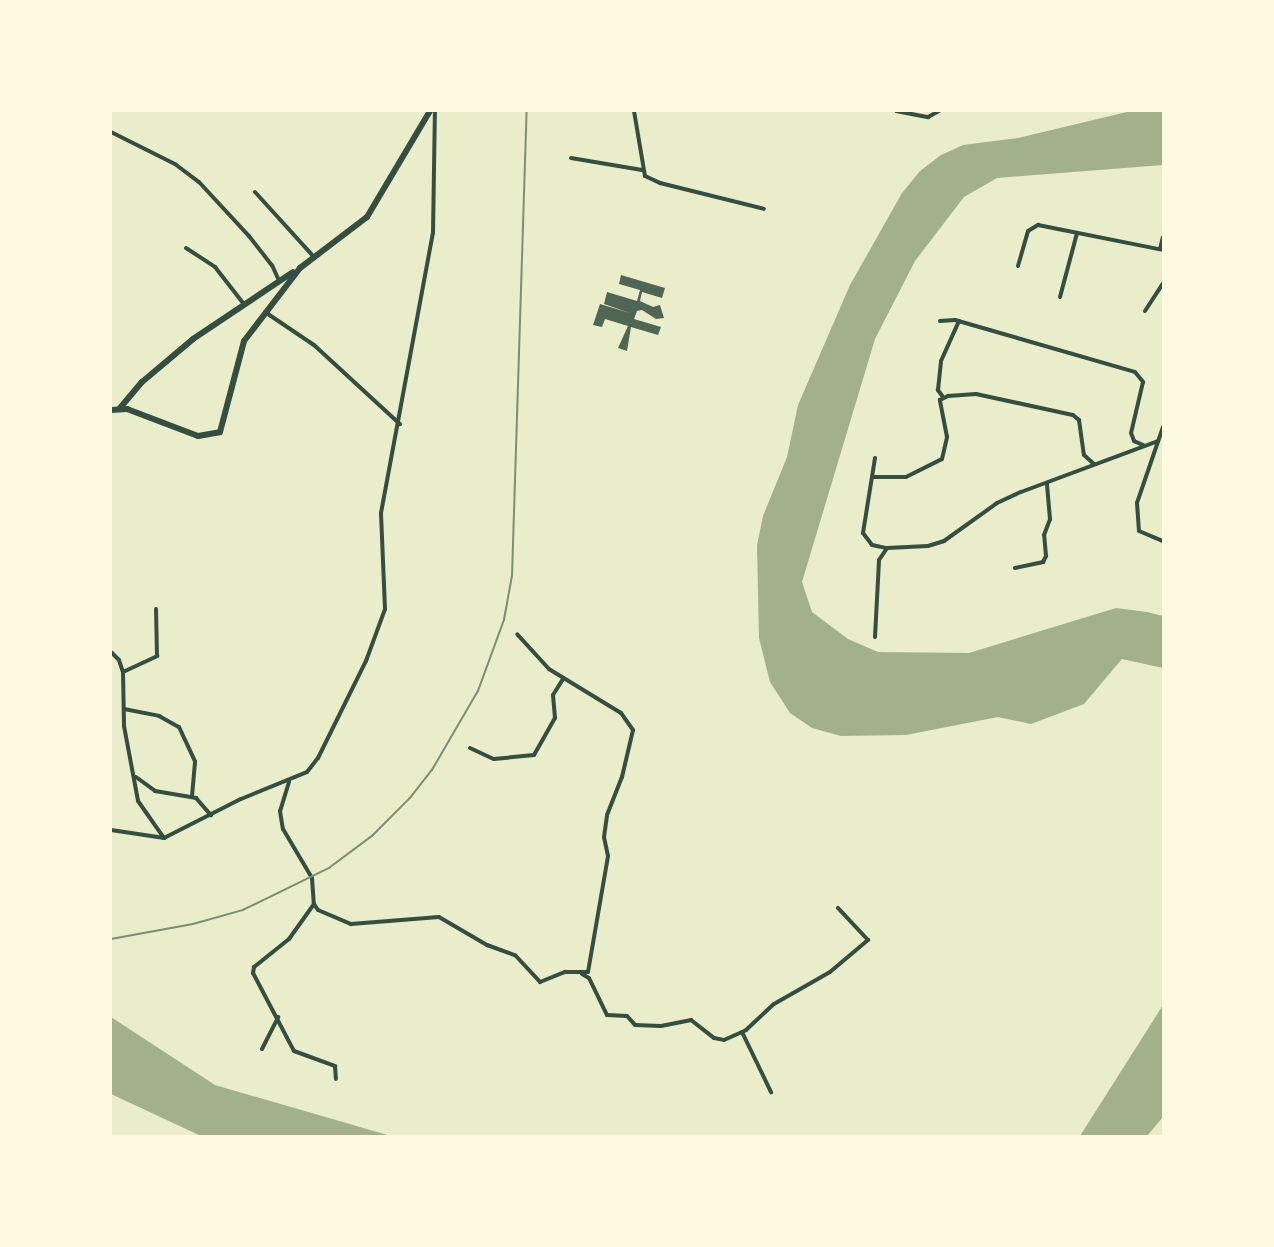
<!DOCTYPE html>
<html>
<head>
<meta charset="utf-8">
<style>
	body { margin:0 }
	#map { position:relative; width:1274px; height:1247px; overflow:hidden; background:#e9edc9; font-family:"Times New Roman",serif }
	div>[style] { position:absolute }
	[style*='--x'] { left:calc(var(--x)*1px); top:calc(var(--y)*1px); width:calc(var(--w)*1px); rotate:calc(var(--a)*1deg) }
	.water>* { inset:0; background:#a3b18a }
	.building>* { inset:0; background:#4f6655 }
	.minor>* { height:4px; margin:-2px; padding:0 2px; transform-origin:2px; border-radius:2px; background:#344e41 }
	.trunk>* { height:6px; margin:-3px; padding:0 3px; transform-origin:3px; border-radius:3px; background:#344e41 }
	.rail>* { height:1.5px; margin:-0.75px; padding:0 0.75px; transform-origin:0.75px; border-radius:0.75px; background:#7c8e77 }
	span { translate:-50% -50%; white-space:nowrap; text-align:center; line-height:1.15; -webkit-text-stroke:6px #fefae0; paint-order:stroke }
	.frame { position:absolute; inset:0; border:112px solid #fefae0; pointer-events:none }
</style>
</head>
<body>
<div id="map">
	<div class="water">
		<i style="clip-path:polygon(1131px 111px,1163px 111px,1163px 165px,997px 178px,964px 197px,915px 261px,875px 339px,802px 582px,812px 612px,848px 639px,878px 652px,969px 653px,1116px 608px,1147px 612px,1163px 616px,1163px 668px,1122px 659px,1084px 704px,1031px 724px,998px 717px,906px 735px,841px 736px,812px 728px,790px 713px,770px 682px,759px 638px,757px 545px,763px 516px,787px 457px,798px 405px,850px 285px,902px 193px,920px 171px,941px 155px,963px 145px,1018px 138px)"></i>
		<i style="clip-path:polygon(1163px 1005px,1163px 1117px,1147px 1136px,1080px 1136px)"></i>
		<i style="clip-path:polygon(111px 1017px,215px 1085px,391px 1136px,201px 1136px,111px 1094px)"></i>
	</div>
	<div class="building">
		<i style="clip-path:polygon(621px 275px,665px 288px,662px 298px,642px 292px,640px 301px,653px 307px,660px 305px,664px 318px,656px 319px,642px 310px,637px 311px,634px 319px,661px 327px,658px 335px,631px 327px,627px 351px,618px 348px,628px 326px,605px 319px,602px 327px,593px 325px,600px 304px,630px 313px,604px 304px,607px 292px,637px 301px,640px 290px,619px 284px)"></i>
	</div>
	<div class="minor">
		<i style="--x:634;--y:111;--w:66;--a:80.4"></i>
		<i style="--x:645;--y:176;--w:17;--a:25"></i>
		<i style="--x:660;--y:183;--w:107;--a:14"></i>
		<i style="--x:896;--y:111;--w:33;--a:11"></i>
		<i style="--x:928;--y:117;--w:13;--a:-29"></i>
		<i style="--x:111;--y:132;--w:72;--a:26.6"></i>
		<i style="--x:175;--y:164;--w:30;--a:37"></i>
		<i style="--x:199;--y:182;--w:74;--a:47.2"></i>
		<i style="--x:249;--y:236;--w:37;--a:52"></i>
		<i style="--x:272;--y:265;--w:17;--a:66"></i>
		<i style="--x:571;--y:158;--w:72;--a:9.6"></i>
		<i style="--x:255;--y:192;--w:88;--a:47.8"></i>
		<i style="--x:186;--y:248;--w:35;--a:33"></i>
		<i style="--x:215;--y:267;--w:46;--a:52.1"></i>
		<i style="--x:1160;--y:249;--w:12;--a:-76"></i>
		<i style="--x:1018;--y:266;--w:36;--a:-74"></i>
		<i style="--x:1028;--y:231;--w:12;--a:-31"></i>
		<i style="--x:1038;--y:225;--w:127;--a:11.3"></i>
		<i style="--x:1060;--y:297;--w:66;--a:-75.1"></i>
		<i style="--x:1145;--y:311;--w:33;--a:-57"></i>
		<i style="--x:265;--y:312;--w:59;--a:34"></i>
		<i style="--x:314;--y:345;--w:117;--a:42.6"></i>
		<i style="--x:940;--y:321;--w:15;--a:-4"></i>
		<i style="--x:955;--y:320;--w:187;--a:16.1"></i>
		<i style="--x:1135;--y:372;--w:13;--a:51"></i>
		<i style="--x:1143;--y:382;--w:52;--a:103.2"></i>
		<i style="--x:1131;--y:433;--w:9;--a:69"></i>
		<i style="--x:1134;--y:441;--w:10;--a:24"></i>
		<i style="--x:943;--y:397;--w:9;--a:-126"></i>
		<i style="--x:938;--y:390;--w:29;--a:-84"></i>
		<i style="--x:941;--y:361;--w:44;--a:-65.8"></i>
		<i style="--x:1163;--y:427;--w:80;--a:108.9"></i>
		<i style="--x:1137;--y:503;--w:28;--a:86"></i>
		<i style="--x:1139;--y:531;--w:26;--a:23"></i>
		<i style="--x:875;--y:458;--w:76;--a:99.1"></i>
		<i style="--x:863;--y:533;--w:15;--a:53"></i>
		<i style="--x:872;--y:545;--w:14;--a:12"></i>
		<i style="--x:873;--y:477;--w:33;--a:0"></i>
		<i style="--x:906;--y:477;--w:40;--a:-26.6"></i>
		<i style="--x:942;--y:459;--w:23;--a:-77"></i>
		<i style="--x:947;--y:437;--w:38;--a:-101"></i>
		<i style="--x:940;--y:400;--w:9;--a:-27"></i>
		<i style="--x:948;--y:396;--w:28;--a:-4"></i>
		<i style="--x:976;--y:394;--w:99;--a:12.2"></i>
		<i style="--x:1073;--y:415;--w:8;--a:40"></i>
		<i style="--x:1079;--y:420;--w:35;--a:82"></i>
		<i style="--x:1084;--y:455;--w:13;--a:42"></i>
		<i style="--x:1015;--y:568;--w:29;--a:-12"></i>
		<i style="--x:1043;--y:562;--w:7;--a:-63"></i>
		<i style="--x:1046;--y:556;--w:21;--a:-95"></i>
		<i style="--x:1044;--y:535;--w:17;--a:-69"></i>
		<i style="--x:1050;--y:519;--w:36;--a:-95"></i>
		<i style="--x:875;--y:637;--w:77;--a:-87"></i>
		<i style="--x:879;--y:560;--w:14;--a:-56"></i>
		<i style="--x:887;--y:548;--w:41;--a:-2.8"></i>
		<i style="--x:928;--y:546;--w:17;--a:-17"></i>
		<i style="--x:944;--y:541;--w:65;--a:-35.6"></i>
		<i style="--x:997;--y:503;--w:26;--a:-25"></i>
		<i style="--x:1021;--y:492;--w:146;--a:-20.4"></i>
		<i style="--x:111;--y:652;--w:11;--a:45"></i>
		<i style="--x:119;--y:660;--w:13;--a:72"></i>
		<i style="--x:123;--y:672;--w:54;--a:88.9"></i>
		<i style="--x:124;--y:726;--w:76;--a:79.4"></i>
		<i style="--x:138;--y:801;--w:45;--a:54.9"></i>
		<i style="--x:123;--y:672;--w:38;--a:-25"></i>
		<i style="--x:157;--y:656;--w:47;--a:-91.2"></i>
		<i style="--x:124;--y:709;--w:36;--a:11"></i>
		<i style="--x:159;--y:716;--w:23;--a:29"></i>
		<i style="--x:179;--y:727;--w:38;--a:65"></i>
		<i style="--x:195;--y:762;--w:35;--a:95"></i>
		<i style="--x:470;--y:748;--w:26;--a:25"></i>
		<i style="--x:494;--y:759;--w:40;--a:-5.7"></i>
		<i style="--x:534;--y:755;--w:43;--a:-60.4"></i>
		<i style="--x:555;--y:718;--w:23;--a:-95"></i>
		<i style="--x:553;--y:695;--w:19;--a:-58"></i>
		<i style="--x:136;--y:777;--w:24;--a:36"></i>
		<i style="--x:155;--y:791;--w:42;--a:9.7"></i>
		<i style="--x:196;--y:798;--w:23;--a:49"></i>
		<i style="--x:289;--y:782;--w:30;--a:107"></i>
		<i style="--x:280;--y:811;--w:18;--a:81"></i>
		<i style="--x:283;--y:829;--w:57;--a:59.4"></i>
		<i style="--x:312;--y:878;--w:26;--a:86"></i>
		<i style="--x:314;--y:904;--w:7;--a:56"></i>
		<i style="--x:318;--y:910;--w:36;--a:23"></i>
		<i style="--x:351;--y:924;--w:88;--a:-4.5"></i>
		<i style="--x:439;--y:917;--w:56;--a:30.3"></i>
		<i style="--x:487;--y:945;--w:30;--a:20"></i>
		<i style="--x:515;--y:955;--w:37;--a:47"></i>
		<i style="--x:540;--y:982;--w:27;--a:-22"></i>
		<i style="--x:565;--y:972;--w:23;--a:0"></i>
		<i style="--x:588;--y:972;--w:118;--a:-80.2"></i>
		<i style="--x:608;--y:856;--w:19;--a:-102"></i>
		<i style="--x:604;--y:837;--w:22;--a:-82"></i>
		<i style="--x:607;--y:815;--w:41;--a:-68.5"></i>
		<i style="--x:622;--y:777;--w:48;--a:-76.8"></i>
		<i style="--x:633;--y:730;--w:21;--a:-125"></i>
		<i style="--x:621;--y:713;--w:84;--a:-148.6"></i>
		<i style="--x:549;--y:669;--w:47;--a:-132.4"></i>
		<i style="--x:111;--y:830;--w:54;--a:8.6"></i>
		<i style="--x:164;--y:838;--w:86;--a:-26.9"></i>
		<i style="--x:241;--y:799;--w:71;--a:-22.2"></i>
		<i style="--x:307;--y:772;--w:18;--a:-52"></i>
		<i style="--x:318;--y:758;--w:108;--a:-63.7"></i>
		<i style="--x:366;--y:661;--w:55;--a:-69.9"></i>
		<i style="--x:385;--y:609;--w:96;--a:-92.4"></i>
		<i style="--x:381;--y:513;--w:285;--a:-79.5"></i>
		<i style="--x:433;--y:233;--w:122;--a:-89.1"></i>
		<i style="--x:314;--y:904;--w:43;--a:125.5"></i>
		<i style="--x:289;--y:939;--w:45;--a:141.3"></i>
		<i style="--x:254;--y:967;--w:6;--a:99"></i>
		<i style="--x:253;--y:973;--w:88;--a:62.3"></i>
		<i style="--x:294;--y:1051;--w:44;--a:20.1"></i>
		<i style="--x:335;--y:1066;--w:13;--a:86"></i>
		<i style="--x:582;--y:974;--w:8;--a:30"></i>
		<i style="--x:589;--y:978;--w:41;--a:64.1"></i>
		<i style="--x:607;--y:1015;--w:20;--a:3"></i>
		<i style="--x:627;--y:1016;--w:12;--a:48"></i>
		<i style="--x:635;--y:1025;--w:26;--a:2"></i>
		<i style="--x:661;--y:1026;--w:31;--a:-11"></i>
		<i style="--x:691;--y:1020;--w:29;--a:38"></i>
		<i style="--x:714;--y:1038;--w:10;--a:11"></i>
		<i style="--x:724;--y:1040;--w:24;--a:-24"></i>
		<i style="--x:746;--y:1030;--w:38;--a:-43"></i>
		<i style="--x:774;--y:1004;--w:64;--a:-29.7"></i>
		<i style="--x:830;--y:972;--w:50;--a:-40.1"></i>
		<i style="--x:868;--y:940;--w:44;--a:-133.2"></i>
		<i style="--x:742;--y:1032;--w:67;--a:64.2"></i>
		<i style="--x:262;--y:1049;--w:36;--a:-63"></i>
	</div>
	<div class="trunk">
		<i style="--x:120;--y:408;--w:34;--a:-50"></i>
		<i style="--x:142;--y:382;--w:67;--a:-40.1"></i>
		<i style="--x:193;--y:339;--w:120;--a:-33.8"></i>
		<i style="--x:111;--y:410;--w:16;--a:-4"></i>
		<i style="--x:127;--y:409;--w:76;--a:20.8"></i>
		<i style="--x:198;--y:436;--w:22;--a:-10"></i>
		<i style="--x:220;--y:432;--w:94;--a:-75.2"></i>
		<i style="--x:244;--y:341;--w:92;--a:-52.5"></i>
		<i style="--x:300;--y:268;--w:84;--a:-37.3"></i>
		<i style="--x:367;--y:217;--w:123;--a:-59.3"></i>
	</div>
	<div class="rail">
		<i style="--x:111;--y:939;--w:83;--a:-10.4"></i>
		<i style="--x:193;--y:924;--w:52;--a:-15.6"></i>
		<i style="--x:243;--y:910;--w:96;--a:-26"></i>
		<i style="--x:329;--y:868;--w:54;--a:-36.7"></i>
		<i style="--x:372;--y:836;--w:54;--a:-45"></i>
		<i style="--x:410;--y:798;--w:36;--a:-52"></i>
		<i style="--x:432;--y:770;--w:91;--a:-59.8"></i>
		<i style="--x:478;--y:691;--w:76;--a:-69.9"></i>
		<i style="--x:504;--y:620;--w:45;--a:-79.7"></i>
		<i style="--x:512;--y:576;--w:465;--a:-88.2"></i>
	</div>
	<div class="frame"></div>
</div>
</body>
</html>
